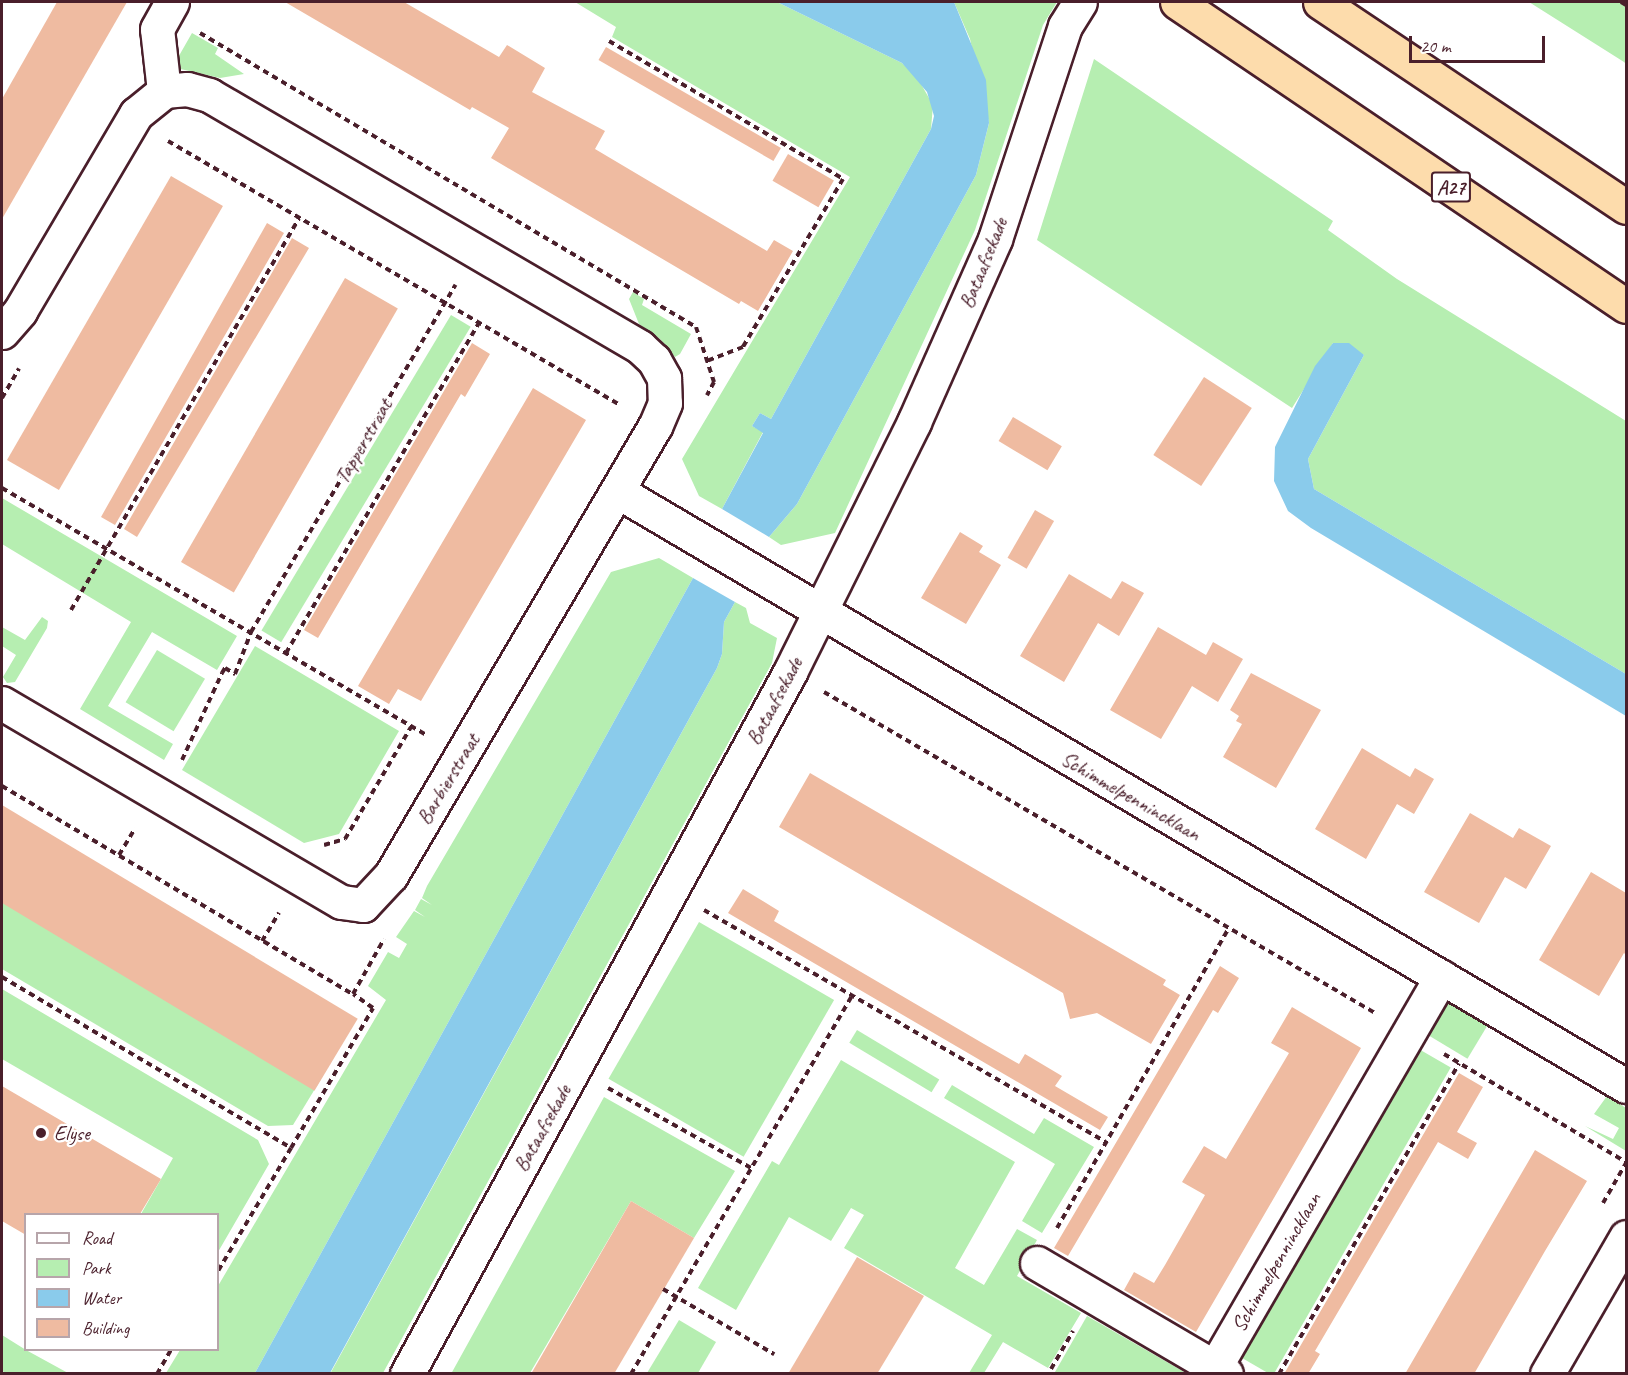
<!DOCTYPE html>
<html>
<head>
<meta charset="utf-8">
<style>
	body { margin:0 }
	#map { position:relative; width:1628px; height:1375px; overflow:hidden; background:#fff; font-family:Caveat,sans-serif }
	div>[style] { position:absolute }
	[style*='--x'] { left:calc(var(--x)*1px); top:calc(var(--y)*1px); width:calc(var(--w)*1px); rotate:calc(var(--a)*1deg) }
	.green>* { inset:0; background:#b6eeb1; transform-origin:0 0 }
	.water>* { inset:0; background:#8acbeb }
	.building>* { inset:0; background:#efbba1; transform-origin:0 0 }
	.path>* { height:4px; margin-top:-2px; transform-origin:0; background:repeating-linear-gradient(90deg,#4a1f2b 0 6px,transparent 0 10.5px) }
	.roads { filter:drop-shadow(2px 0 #4a1f2b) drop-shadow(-2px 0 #4a1f2b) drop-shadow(0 2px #4a1f2b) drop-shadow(0 -2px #4a1f2b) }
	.minor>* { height:33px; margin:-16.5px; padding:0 16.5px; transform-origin:16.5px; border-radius:16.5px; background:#fff }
	.highway>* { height:33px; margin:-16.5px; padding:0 16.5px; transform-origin:16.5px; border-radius:16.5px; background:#fddcac }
	.dots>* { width:16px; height:16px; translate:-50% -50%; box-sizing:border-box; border:3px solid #fff; border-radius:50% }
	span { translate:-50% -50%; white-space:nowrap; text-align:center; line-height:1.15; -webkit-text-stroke:4.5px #fff; paint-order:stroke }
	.shield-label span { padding:2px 4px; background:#fff; border:2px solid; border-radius:4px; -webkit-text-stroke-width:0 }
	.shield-label { font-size:20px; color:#4a1f2b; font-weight:700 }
	.street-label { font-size:21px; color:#4a1f2b }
	.poi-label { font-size:21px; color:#4a1f2b }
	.left { translate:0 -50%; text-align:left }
	.frame { position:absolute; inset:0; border:3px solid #4a1f2b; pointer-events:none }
	.legend { position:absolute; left:24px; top:1213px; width:195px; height:138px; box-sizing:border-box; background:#fff; border:2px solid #b7a5aa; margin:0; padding:8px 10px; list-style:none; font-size:18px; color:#4a1f2b }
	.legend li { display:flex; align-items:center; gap:12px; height:30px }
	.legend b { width:30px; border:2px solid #b7a5aa }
	.scale { position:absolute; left:1409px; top:36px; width:136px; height:27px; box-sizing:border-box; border:3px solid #4a1f2b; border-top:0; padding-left:8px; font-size:18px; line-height:21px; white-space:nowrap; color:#4a1f2b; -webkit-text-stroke:4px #fff; paint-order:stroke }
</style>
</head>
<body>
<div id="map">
	<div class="green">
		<i style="clip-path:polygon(575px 2px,777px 2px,902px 63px,917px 77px,933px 105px,931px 129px,771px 419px,760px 413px,752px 426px,763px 432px,722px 509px,699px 496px,682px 459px,850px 177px,612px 37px,616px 27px)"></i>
		<i style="clip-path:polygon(954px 2px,1057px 2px,1043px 25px,975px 230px,835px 533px,781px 545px,769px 537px,797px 504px,976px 175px,989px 123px,970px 39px)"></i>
		<i style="clip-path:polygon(1529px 2px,1626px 2px,1626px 64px,1624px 62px)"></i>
		<i style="clip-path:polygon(192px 33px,218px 48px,215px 54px,244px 74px,220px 78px,176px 68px,176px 61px)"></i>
		<i style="clip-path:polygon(1094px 59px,1333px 221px,1328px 230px,1397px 279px,1626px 421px,1626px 674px,1314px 489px,1308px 459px,1364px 355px,1333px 343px,1292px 408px,1037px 240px)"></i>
		<i style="clip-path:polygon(633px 292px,644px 299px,642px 305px,691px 334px,680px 354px,675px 357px,660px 339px,639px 324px,629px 299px)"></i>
		<i style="left:451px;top:315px;width:23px;height:368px;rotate:31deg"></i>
		<i style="clip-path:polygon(2px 498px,237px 636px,217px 670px,152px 632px,108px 706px,173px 744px,164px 760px,80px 709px,131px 622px,2px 544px)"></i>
		<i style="clip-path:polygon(659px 558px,693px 578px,255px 1373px,166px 1373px,180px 1350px,218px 1350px,218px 1286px,386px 1000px,368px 986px,388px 952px,399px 958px,407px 944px,396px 937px,414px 911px,425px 917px,415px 910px,421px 899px,432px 905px,422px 898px,427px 886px,611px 572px)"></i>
		<i style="clip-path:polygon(735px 602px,746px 608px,750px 623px,777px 638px,772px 663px,383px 1373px,330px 1374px,717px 668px,722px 654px,724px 622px)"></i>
		<i style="clip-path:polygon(42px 617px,48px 621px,47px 628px,15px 682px,7px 683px,3px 677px,16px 655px,2px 646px,2px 627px,25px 640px)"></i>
		<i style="clip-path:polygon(255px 646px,399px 731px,339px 834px,304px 843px,182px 770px)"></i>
		<i style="left:157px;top:650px;width:56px;height:61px;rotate:31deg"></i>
		<i style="clip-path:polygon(2px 889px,321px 1079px,293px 1125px,268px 1126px,2px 969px)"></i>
		<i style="left:699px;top:922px;width:156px;height:181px;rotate:30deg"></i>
		<i style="clip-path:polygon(2px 989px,258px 1140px,269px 1164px,218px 1252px,218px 1214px,141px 1214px,173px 1158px,2px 1059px)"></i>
		<i style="left:1445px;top:1001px;width:49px;height:38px;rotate:31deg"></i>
		<i style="left:857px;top:1030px;width:96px;height:15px;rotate:31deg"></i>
		<i style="left:1417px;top:1048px;width:39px;height:356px;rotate:30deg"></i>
		<i style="clip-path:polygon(841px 1060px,1015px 1162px,955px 1268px,984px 1285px,1017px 1229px,1037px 1240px,1017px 1276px,1081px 1313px,1048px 1368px,1003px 1342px,984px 1373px,969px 1373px,992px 1335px,844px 1248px,864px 1215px,851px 1208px,831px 1241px,789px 1217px,736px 1310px,698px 1288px,772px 1161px,779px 1165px)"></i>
		<i style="clip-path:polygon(952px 1085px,1034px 1134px,1044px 1118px,1094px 1147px,1042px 1233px,1022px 1221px,1055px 1164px,944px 1098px)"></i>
		<i style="clip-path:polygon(1607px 1096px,1626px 1108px,1626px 1151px,1585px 1126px,1613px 1139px,1619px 1128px,1594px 1114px)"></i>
		<i style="clip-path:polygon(604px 1097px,735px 1171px,694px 1238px,631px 1201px,530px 1373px,451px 1374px)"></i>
		<i style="clip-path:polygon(1087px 1316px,1186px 1373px,1058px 1373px,1055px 1372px)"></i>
		<i style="clip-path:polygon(679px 1320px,716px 1342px,698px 1373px,647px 1373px)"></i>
		<i style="clip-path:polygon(2px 1335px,26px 1350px,68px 1373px,6px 1373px,2px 1371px)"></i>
	</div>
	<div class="water">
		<i style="clip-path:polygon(777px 2px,954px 2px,986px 80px,989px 123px,976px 175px,797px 504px,769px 537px,722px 509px,763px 433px,752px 426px,760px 413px,771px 419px,931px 129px,934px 116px,927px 92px,902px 63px)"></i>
		<i style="clip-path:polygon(1333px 343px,1349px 343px,1364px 355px,1308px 459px,1314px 489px,1626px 674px,1626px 716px,1311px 528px,1288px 511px,1274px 481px,1275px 447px,1315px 366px)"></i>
		<i style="clip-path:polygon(693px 578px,735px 602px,724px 622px,722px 654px,717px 668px,330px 1373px,255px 1373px)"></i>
	</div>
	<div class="building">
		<i style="clip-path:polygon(57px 2px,127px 2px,2px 219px,2px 99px)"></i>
		<i style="clip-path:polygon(285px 2px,404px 2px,499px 57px,507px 45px,545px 68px,532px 92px,605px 131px,595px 149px,767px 251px,774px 240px,793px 251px,758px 311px,741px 301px,739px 304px,491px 158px,509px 128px,472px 107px,470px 110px)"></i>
		<i style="left:606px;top:47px;width:202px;height:15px;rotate:30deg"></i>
		<i style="left:788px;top:154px;width:53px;height:31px;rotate:30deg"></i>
		<i style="left:171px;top:176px;width:60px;height:328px;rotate:30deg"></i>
		<i style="clip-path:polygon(267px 223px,284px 233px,115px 525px,101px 517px)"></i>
		<i style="clip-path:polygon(292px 238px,309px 248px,137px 537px,124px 529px)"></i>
		<i style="left:345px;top:278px;width:61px;height:328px;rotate:30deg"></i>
		<i style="clip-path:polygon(472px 343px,490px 354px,465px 397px,461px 394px,318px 638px,304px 630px)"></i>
		<i style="left:1204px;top:377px;width:57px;height:93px;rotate:33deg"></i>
		<i style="clip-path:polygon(533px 388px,586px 420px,421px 701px,398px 689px,389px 704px,358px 686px)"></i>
		<i style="left:1013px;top:417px;width:57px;height:28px;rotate:31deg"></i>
		<i style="left:1035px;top:510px;width:22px;height:55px;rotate:30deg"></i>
		<i style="clip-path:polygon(960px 532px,983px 546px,979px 552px,1001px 565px,966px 624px,921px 598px)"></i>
		<i style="clip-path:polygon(1069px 574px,1111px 599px,1122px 581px,1144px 593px,1119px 636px,1098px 623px,1064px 682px,1020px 656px)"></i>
		<i style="clip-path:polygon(1158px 627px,1206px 655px,1213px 642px,1243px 659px,1218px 702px,1192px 686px,1161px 739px,1110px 710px)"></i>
		<i style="clip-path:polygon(1251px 673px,1321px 710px,1276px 788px,1223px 757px,1242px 724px,1236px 721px,1239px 716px,1230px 710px)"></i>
		<i style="clip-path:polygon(1362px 748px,1410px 777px,1415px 768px,1434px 779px,1414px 814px,1397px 804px,1366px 859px,1315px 829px)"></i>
		<i style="clip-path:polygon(810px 773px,1166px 980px,1163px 985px,1180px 995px,1151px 1044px,1097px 1013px,1070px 1019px,1063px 993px,779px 827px)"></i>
		<i style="left:2px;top:805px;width:415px;height:84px;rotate:31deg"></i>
		<i style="clip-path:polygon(1470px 813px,1513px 838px,1519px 828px,1551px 846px,1526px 889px,1505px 877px,1479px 923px,1424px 892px)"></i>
		<i style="clip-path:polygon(1591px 872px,1626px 893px,1626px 955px,1624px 953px,1599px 996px,1539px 960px)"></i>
		<i style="clip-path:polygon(743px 889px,779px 911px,774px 921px,984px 1044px,1019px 1064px,1025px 1054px,1062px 1076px,1055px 1086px,1108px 1117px,1100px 1130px,728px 913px)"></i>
		<i style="clip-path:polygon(1220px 966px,1239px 978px,1218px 1013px,1213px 1010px,1068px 1256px,1054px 1248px)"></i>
		<i style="clip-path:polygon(1292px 1007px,1361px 1048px,1196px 1332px,1124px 1290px,1134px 1272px,1154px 1283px,1165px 1265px,1205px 1195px,1182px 1182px,1204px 1146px,1226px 1159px,1289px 1053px,1271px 1043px)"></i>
		<i style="clip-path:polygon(1459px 1073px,1483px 1087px,1457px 1132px,1477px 1143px,1468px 1159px,1438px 1142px,1315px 1351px,1320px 1354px,1308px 1374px,1284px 1374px)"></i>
		<i style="clip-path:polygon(2px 1086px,161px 1179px,140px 1214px,26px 1214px,26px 1235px,2px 1221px)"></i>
		<i style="clip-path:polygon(1535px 1150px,1587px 1181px,1545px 1251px,1474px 1374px,1405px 1374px)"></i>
		<i style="clip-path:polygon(631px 1201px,694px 1238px,614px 1374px,531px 1374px)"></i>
		<i style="clip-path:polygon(857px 1257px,924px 1296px,877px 1374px,788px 1374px)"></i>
	</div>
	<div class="path">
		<i style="--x:1621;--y:2;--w:6;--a:31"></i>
		<i style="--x:200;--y:33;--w:577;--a:30.66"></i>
		<i style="--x:696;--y:327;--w:58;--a:71.9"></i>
		<i style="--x:714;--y:382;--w:15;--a:118"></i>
		<i style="--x:609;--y:41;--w:272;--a:30.5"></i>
		<i style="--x:843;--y:179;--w:196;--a:120.8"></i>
		<i style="--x:743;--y:347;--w:40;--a:159"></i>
		<i style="--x:168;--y:141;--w:523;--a:30.29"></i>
		<i style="--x:2;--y:398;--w:34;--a:-60"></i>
		<i style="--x:2;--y:488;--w:491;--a:30.2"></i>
		<i style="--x:71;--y:610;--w:453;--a:-59.8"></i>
		<i style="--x:286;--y:653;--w:382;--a:-59.7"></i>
		<i style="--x:824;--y:692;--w:638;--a:30.22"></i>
		<i style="--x:182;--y:760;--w:96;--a:-65.3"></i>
		<i style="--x:222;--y:673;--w:6;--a:-59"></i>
		<i style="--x:225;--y:668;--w:12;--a:31"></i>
		<i style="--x:235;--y:674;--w:45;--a:-69.1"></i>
		<i style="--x:251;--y:632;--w:403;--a:-59.5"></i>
		<i style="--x:2;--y:786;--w:408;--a:30.7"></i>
		<i style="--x:324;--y:845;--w:22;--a:-16"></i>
		<i style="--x:345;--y:839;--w:130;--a:-59.5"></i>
		<i style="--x:119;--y:855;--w:31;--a:-59"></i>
		<i style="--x:704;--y:910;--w:464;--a:30"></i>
		<i style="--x:262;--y:941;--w:33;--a:-59"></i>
		<i style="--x:2;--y:977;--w:336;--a:30.6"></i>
		<i style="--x:291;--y:1148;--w:143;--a:120.7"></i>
		<i style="--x:1444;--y:1054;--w:212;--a:30.7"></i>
		<i style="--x:608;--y:1088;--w:164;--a:29.2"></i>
		<i style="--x:291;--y:1148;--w:162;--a:-59.6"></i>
		<i style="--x:373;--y:1008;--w:24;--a:-145"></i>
		<i style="--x:353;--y:994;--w:63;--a:-60.6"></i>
		<i style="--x:1603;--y:1203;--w:46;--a:-60.1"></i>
		<i style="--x:1057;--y:1228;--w:346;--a:-60.2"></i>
		<i style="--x:663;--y:1289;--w:129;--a:30.4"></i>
		<i style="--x:1051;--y:1369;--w:44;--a:-59.9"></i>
		<i style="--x:157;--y:1374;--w:28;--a:-60"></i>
		<i style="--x:631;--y:1374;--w:438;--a:-59.7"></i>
		<i style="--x:1279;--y:1374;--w:359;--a:-59.9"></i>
	</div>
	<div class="roads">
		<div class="minor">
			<i style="--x:164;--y:91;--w:62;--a:-96.4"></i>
			<i style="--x:157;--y:29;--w:31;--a:-61"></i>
			<i style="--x:2;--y:332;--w:28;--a:-49"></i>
			<i style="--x:20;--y:311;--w:229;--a:-59.5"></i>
			<i style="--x:136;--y:114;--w:36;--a:-39"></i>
			<i style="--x:164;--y:91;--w:23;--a:-5"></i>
			<i style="--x:187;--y:89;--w:23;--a:15"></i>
			<i style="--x:209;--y:95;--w:499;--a:30.3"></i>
			<i style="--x:640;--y:347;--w:19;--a:43"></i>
			<i style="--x:654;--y:360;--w:21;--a:61"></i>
			<i style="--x:664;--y:378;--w:25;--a:88"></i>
			<i style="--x:665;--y:403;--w:25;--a:113"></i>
			<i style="--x:655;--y:426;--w:521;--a:120.45"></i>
			<i style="--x:391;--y:875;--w:41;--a:133"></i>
			<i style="--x:363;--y:905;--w:22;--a:-172"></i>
			<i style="--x:341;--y:902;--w:393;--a:-149.6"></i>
			<i style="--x:617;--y:491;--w:1171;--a:30.53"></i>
			<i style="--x:1037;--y:1263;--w:219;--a:30.4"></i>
			<i style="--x:1215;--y:1367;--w:451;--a:-59.9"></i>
			<i style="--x:407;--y:1374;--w:800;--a:-61.38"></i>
			<i style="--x:790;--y:672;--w:279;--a:-63.6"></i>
			<i style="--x:914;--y:422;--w:200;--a:-66.1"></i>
			<i style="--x:995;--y:239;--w:224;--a:-71.8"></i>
			<i style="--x:1065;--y:26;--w:28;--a:-58"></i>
			<i style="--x:1547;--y:1374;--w:158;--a:-60"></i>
		</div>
		<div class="highway">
			<i style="--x:1177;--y:2;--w:542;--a:34.1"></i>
			<i style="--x:1320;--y:2;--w:368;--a:33.8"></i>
		</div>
	</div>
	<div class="dots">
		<i style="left:41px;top:1133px;background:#4a1f2b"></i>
	</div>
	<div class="shield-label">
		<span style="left:1451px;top:187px">A27</span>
	</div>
	<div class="street-label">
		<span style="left:983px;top:263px;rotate:-68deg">Bataafsekade</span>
		<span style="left:363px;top:441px;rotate:-60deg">Tapperstraat</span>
		<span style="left:774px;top:701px;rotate:-62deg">Bataafsekade</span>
		<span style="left:448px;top:779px;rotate:-59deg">Barbierstraat</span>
		<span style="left:1131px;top:796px;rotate:30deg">Schimmelpennincklaan</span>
		<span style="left:542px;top:1128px;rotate:-61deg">Bataafsekade</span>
		<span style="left:1276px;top:1262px;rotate:-60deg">Schimmelpennincklaan</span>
	</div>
	<div class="poi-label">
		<span class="left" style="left:54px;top:1133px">Elyse</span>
	</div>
	<div class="frame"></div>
	<ul class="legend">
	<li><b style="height:8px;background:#fff"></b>Road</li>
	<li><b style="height:16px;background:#b6eeb1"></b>Park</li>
	<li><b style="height:16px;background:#8acbeb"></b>Water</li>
	<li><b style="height:16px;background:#efbba1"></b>Building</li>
	</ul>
	<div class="scale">20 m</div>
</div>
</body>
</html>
